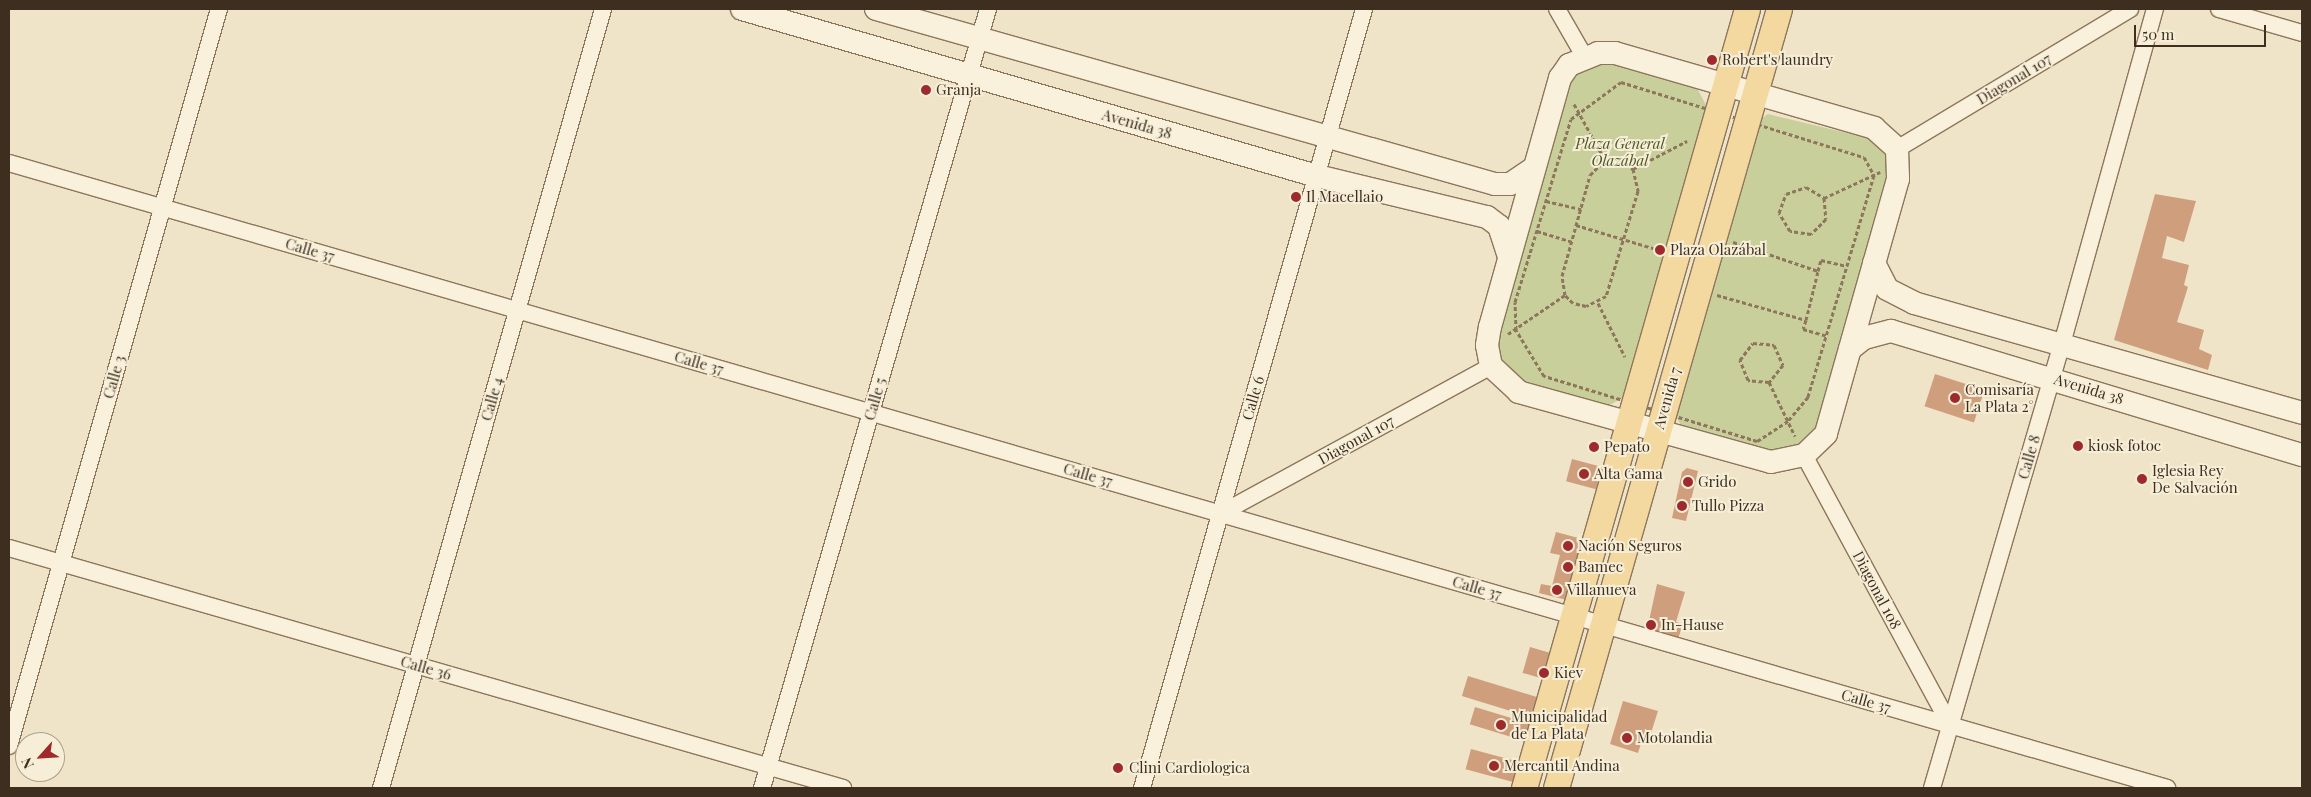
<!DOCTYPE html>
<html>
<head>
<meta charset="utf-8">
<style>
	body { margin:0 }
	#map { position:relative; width:2311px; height:797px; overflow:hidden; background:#f0e4c8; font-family:"Playfair Display",serif }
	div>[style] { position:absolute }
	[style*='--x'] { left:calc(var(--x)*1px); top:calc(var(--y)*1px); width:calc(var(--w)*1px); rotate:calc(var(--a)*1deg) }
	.green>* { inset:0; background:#c9cf9b }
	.building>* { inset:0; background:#cf9f7d; transform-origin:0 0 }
	.path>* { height:3px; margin-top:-1.5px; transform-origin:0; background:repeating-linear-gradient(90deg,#8d765c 0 4px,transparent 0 6.5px) }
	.roads { filter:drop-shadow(1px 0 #8d765c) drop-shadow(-1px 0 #8d765c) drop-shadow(0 1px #8d765c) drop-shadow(0 -1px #8d765c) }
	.minor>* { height:16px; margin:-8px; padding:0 8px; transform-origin:8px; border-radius:8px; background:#faf1dc }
	.secondary>* { height:22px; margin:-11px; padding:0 11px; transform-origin:11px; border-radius:11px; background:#faf1dc }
	.primary>* { height:25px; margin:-12.5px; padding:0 12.5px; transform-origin:12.5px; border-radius:12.5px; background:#f3d9a0 }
	.dots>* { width:14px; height:14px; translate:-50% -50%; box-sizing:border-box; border:2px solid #f7eed8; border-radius:50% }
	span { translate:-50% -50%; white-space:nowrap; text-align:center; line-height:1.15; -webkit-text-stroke:4px #f7eed8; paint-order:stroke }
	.poi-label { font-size:15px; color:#3d2e20 }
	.left { translate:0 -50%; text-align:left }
	.street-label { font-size:15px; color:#3d2e20 }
	.park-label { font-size:15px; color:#4d5a26; font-style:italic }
	.frame { position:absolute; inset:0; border:10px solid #3d2e20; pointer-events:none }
	.north { position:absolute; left:15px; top:732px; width:50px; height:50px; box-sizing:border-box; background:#f7eed8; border:1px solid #ada18e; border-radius:50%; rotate:244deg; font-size:14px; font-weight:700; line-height:20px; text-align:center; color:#3d2e20 }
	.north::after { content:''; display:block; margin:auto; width:18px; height:22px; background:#9e2a2b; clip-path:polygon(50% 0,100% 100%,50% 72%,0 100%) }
	.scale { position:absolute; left:2134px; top:25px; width:132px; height:22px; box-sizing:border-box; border:2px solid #3d2e20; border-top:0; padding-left:6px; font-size:15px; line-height:18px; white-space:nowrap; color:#3d2e20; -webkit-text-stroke:4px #f7eed8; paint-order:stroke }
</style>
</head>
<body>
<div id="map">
	<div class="green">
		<i style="clip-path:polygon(1602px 61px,1696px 86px,1708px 109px,1624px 397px,1603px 409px,1515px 385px,1491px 343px,1565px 83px,1580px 66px)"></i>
		<i style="clip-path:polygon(1768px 114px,1868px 138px,1884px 151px,1891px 170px,1817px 429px,1798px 449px,1767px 458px,1685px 434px,1673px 410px,1756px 122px)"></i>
	</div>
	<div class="building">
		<i style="clip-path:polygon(2155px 194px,2196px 201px,2184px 242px,2167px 236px,2162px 258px,2189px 265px,2184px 285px,2188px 287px,2177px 322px,2204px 330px,2199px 349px,2212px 355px,2208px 370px,2114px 340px)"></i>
		<i style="left:1935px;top:374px;width:52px;height:34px;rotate:18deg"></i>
		<i style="left:1572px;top:459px;width:31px;height:23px;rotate:15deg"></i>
		<i style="clip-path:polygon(1687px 468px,1698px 471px,1686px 521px,1672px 518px,1682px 472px)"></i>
		<i style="clip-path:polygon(1556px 532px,1586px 540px,1567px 600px,1539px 593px,1541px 584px,1552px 586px,1555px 574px,1560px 555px,1550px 553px)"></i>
		<i style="clip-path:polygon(1657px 584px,1685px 592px,1676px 622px,1683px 624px,1678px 639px,1647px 630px)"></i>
		<i style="left:1530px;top:647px;width:25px;height:27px;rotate:16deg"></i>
		<i style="left:1468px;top:676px;width:72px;height:21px;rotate:17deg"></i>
		<i style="clip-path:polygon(1623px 701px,1658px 711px,1651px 733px,1645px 731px,1638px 753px,1610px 744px)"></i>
		<i style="left:1475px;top:707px;width:61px;height:18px;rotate:17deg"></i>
		<i style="left:1471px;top:749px;width:53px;height:21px;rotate:15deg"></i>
	</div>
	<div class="path">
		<i style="--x:1621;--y:82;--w:254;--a:17.2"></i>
		<i style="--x:1864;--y:157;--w:21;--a:61"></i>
		<i style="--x:1874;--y:175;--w:232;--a:106.6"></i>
		<i style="--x:1808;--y:397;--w:31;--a:130"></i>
		<i style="--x:1788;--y:421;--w:37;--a:147"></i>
		<i style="--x:1757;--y:441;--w:223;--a:-163"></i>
		<i style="--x:1544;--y:376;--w:54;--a:-121.3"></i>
		<i style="--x:1516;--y:330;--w:28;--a:-92"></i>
		<i style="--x:1515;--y:302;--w:191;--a:-73"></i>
		<i style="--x:1571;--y:119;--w:62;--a:-36.5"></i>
		<i style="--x:1574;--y:104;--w:64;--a:61"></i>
		<i style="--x:1605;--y:160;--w:16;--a:0"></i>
		<i style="--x:1621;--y:160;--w:15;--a:37"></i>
		<i style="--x:1633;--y:169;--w:23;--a:77"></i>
		<i style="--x:1638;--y:191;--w:110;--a:106.9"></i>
		<i style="--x:1606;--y:296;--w:22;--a:153"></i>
		<i style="--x:1586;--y:306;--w:13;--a:-167"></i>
		<i style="--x:1573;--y:303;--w:11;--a:-135"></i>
		<i style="--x:1565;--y:295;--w:19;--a:-99"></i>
		<i style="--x:1562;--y:276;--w:105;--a:-74.5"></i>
		<i style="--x:1590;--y:175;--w:21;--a:-45"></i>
		<i style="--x:1633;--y:169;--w:61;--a:-27.4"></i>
		<i style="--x:1806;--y:187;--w:21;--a:31"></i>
		<i style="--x:1824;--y:198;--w:21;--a:85"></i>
		<i style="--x:1826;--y:219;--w:21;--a:135"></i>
		<i style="--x:1811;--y:234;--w:21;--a:-172"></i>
		<i style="--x:1790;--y:231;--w:21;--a:-121"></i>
		<i style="--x:1779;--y:213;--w:20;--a:-70"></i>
		<i style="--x:1786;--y:194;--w:21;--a:-19"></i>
		<i style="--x:1824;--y:198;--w:62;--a:-24.9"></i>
		<i style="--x:1546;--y:201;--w:36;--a:13"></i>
		<i style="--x:1576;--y:225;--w:84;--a:16.7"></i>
		<i style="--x:1537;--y:231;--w:37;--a:17"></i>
		<i style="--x:1733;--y:242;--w:90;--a:18.8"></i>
		<i style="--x:1818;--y:271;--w:11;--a:-75"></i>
		<i style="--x:1821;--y:260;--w:26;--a:13"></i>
		<i style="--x:1717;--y:295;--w:92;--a:15.7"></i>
		<i style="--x:1806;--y:320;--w:9;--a:108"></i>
		<i style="--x:1803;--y:329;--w:26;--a:16"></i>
		<i style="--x:1598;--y:303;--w:60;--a:63.4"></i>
		<i style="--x:1806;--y:320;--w:50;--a:-76.2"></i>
		<i style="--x:1508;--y:334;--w:69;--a:-34.4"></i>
		<i style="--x:1753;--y:343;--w:21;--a:5"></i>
		<i style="--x:1774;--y:345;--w:22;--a:66"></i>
		<i style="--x:1783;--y:365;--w:22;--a:129"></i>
		<i style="--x:1769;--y:382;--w:21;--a:-175"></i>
		<i style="--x:1748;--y:380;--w:22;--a:-112"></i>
		<i style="--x:1740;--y:360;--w:21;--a:-53"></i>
		<i style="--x:1769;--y:382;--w:60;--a:64.3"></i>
	</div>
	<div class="roads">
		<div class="minor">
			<i style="--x:1557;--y:9;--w:54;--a:60.1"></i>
			<i style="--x:2219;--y:9;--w:86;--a:16.1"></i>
			<i style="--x:1897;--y:149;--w:272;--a:-31"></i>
			<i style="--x:9;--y:163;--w:2247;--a:16.15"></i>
			<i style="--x:1804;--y:455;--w:307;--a:61.6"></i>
			<i style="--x:1220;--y:514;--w:309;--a:-28.6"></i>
			<i style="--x:9;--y:548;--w:868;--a:16.05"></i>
			<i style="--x:9;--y:746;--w:766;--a:-74.1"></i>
			<i style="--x:381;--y:788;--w:810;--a:-74.09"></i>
			<i style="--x:762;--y:788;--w:811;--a:-73.82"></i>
			<i style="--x:1142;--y:788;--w:810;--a:-74.09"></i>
			<i style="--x:1932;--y:788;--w:463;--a:-73.7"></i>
			<i style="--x:2062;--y:344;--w:348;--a:-74.5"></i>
		</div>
		<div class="secondary">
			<i style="--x:742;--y:9;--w:599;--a:16.2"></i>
			<i style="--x:1317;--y:176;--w:175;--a:13.6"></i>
			<i style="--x:1487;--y:217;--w:15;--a:37"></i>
			<i style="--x:1499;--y:226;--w:32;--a:72"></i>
			<i style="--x:876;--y:9;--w:643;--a:15.79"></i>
			<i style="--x:1495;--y:184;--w:15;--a:0"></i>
			<i style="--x:1510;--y:184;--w:29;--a:-34"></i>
			<i style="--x:1598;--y:53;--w:17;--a:0"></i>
			<i style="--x:1615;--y:53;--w:270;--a:16.1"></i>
			<i style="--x:1874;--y:128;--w:31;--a:42"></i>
			<i style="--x:1897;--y:149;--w:30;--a:88"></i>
			<i style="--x:1898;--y:179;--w:265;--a:105.8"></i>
			<i style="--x:1826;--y:434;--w:30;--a:136"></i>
			<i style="--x:1804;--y:455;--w:34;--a:168"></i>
			<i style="--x:1771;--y:462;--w:262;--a:-164.5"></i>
			<i style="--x:1519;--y:392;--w:38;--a:-137"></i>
			<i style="--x:1491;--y:366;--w:21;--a:-101"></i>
			<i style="--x:1487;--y:345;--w:18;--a:-81"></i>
			<i style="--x:1490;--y:327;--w:259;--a:-74.3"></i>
			<i style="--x:1560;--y:78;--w:16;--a:-55"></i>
			<i style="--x:1569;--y:65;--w:31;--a:-22"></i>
			<i style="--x:1874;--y:263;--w:29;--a:63"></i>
			<i style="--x:1887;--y:289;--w:30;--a:27"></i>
			<i style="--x:1914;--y:303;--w:403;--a:15.8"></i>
			<i style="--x:1850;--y:349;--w:18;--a:-38"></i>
			<i style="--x:1864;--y:338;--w:28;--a:-15"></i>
			<i style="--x:1891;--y:331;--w:429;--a:16.8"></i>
		</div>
		<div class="primary">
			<i style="--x:1524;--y:788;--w:810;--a:-74.03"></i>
			<i style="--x:1556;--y:788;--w:810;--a:-74.03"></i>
		</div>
	</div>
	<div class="dots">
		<i style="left:1712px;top:60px;background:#9e2a2b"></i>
		<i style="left:926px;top:90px;background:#9e2a2b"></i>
		<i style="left:1296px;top:197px;background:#9e2a2b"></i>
		<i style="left:1660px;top:250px;background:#9e2a2b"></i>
		<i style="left:1955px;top:398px;background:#9e2a2b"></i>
		<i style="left:2078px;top:446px;background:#9e2a2b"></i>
		<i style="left:1594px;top:447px;background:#9e2a2b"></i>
		<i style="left:1584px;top:474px;background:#9e2a2b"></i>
		<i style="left:2142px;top:479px;background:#9e2a2b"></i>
		<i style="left:1688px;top:482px;background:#9e2a2b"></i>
		<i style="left:1682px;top:506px;background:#9e2a2b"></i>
		<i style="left:1568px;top:546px;background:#9e2a2b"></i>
		<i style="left:1568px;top:567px;background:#9e2a2b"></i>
		<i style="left:1557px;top:590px;background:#9e2a2b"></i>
		<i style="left:1651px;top:625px;background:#9e2a2b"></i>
		<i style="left:1544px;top:673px;background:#9e2a2b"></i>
		<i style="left:1501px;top:725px;background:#9e2a2b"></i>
		<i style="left:1627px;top:738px;background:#9e2a2b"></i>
		<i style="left:1494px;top:766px;background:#9e2a2b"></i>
		<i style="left:1118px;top:768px;background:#9e2a2b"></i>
	</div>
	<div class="poi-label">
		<span class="left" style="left:1722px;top:60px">Robert's laundry</span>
		<span class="left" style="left:936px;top:90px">Granja</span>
		<span class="left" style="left:1306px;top:197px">Il Macellaio</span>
		<span class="left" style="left:1670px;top:250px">Plaza Olazábal</span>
		<span class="left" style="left:1965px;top:398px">Comisaría<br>La Plata 2°</span>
		<span class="left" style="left:2088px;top:446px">kiosk fotoc</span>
		<span class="left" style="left:1604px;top:447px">Pepato</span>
		<span class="left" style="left:2152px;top:479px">Iglesia Rey<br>De Salvación</span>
		<span class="left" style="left:1594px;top:474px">Alta Gama</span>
		<span class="left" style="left:1698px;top:482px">Grido</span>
		<span class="left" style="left:1692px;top:506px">Tullo Pizza</span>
		<span class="left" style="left:1578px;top:546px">Nación Seguros</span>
		<span class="left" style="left:1578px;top:567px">Bamec</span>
		<span class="left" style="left:1567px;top:590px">Villanueva</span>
		<span class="left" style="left:1661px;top:625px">In-Hause</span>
		<span class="left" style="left:1554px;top:673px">Kiev</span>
		<span class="left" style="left:1511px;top:725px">Municipalidad<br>de La Plata</span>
		<span class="left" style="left:1637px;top:738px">Motolandia</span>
		<span class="left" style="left:1504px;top:766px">Mercantil Andina</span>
		<span class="left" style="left:1129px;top:768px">Clini Cardiologica</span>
	</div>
	<div class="street-label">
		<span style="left:2014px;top:79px;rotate:-31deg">Diagonal 107</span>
		<span style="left:1137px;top:124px;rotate:16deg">Avenida 38</span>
		<span style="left:310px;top:250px;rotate:16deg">Calle 37</span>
		<span style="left:699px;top:363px;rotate:16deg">Calle 37</span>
		<span style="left:114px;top:377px;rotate:-74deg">Calle 3</span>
		<span style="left:2089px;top:389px;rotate:17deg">Avenida 38</span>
		<span style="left:1253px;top:398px;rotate:-74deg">Calle 6</span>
		<span style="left:1667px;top:398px;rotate:-74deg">Avenida 7</span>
		<span style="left:492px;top:399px;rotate:-74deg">Calle 4</span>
		<span style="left:875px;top:399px;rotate:-74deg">Calle 5</span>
		<span style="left:1356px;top:440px;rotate:-29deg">Diagonal 107</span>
		<span style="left:2029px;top:457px;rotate:-74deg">Calle 8</span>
		<span style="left:1088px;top:475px;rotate:16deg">Calle 37</span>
		<span style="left:1477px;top:588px;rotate:16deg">Calle 37</span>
		<span style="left:1877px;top:590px;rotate:62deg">Diagonal 108</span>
		<span style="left:426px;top:668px;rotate:16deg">Calle 36</span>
		<span style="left:1866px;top:701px;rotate:16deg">Calle 37</span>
	</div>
	<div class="park-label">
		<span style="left:1620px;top:152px">Plaza General<br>Olazábal</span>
	</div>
	<div class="frame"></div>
	<div class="north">N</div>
	<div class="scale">50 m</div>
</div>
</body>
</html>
